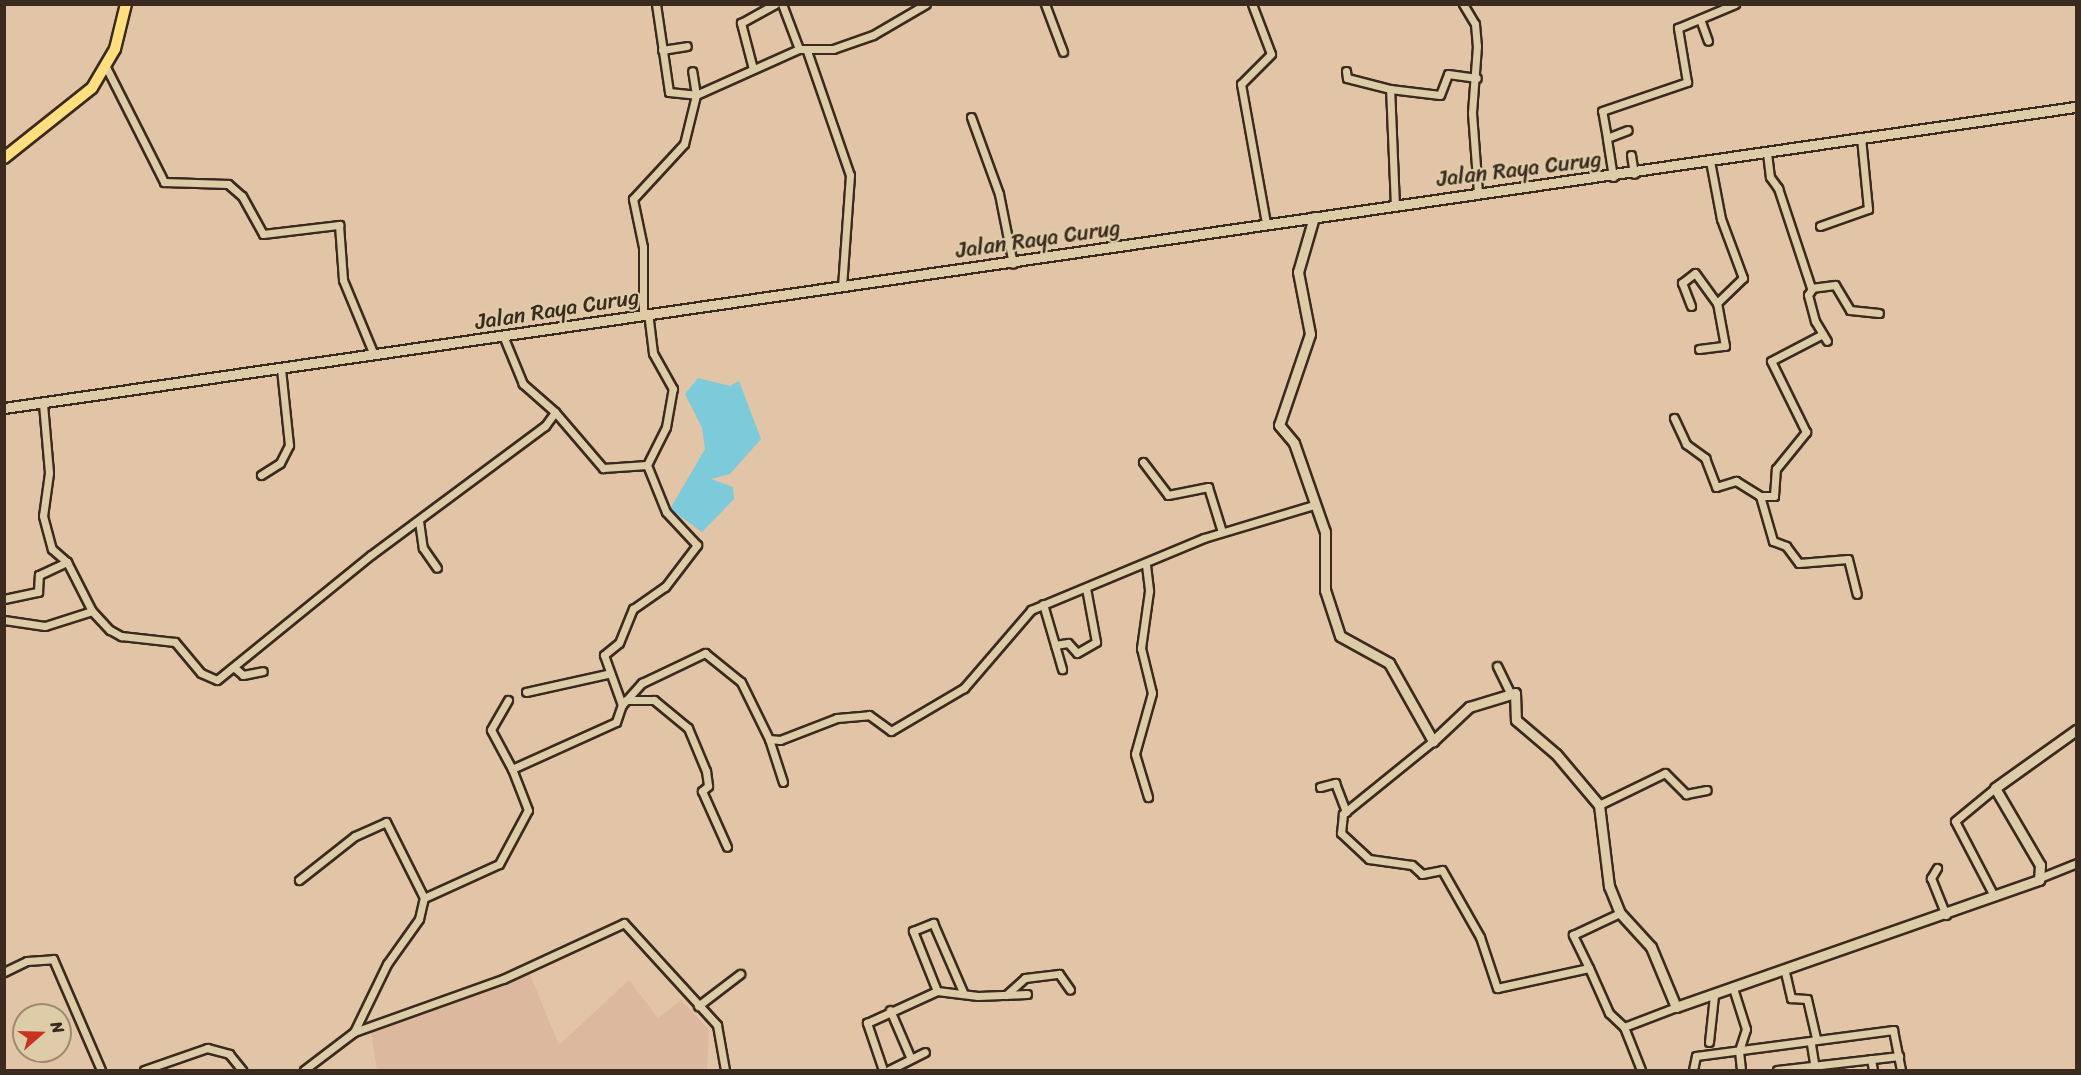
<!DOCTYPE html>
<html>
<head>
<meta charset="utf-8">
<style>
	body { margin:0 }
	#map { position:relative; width:2081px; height:1075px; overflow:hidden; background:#e2c5a7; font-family:Sriracha,sans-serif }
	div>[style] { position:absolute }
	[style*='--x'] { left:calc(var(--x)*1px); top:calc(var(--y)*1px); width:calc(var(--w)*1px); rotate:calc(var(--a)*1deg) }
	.built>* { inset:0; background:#dcb89e }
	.water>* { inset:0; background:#7ccada }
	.roads { filter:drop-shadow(2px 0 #3b2a1e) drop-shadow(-2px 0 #3b2a1e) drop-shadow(0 2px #3b2a1e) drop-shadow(0 -2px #3b2a1e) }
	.street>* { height:7px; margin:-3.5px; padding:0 3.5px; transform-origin:3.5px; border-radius:3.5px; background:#decca9 }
	.secondary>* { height:9px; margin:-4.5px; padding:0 4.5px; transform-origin:4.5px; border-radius:4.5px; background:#decca9 }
	.primary>* { height:10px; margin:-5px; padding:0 5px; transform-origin:5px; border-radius:5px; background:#ffdf80 }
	span { translate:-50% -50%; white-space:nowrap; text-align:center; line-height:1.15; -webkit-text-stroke:4.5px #decca9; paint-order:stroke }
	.street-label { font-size:22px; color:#3b2a1e }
	.frame { position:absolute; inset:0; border:6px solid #3b2a1e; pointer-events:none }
	.north { position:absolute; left:12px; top:1003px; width:60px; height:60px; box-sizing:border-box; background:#decca9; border:2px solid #9d8b71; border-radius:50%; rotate:70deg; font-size:16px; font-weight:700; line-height:24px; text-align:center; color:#3b2a1e }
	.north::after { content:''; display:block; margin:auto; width:21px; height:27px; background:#c8321e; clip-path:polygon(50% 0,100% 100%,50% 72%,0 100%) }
</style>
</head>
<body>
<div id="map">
	<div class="built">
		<i style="clip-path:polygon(529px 972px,559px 1045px,629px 980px,658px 1018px,681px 1000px,709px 1030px,707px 1070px,377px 1070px,371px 1031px)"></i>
	</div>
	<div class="water">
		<i style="clip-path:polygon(698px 378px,730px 386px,739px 381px,761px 439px,730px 474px,711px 479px,733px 487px,734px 499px,702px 532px,670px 509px,705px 449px,702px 428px,685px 394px)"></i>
	</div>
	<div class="roads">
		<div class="street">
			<i style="--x:656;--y:4;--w:89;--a:81.6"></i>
			<i style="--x:669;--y:92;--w:27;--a:6"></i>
			<i style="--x:696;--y:95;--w:24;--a:-99"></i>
			<i style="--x:782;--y:4;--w:48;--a:69.3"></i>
			<i style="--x:1045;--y:4;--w:51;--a:69.4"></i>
			<i style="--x:1252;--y:4;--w:53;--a:69.2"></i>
			<i style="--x:1271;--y:54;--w:42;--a:135"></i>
			<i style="--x:1241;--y:84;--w:141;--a:79.8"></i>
			<i style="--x:1463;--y:4;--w:23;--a:59"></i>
			<i style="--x:1475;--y:24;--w:22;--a:85"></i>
			<i style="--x:1477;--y:46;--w:67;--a:94.3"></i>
			<i style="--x:1472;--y:113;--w:80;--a:85.7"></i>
			<i style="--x:1700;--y:19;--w:23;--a:70"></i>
			<i style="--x:662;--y:50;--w:25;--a:-9"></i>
			<i style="--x:807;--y:51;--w:131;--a:70.9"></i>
			<i style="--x:850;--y:175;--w:111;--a:94.1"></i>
			<i style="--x:106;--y:67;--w:129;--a:63.2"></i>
			<i style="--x:164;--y:182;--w:64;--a:1.8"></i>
			<i style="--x:228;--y:184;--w:18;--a:41"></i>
			<i style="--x:242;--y:196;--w:43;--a:61.1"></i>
			<i style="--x:263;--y:234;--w:77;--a:-6.8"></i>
			<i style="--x:339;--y:225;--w:55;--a:85.8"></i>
			<i style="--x:343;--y:280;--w:81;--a:67.5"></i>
			<i style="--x:753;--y:69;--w:48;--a:-104.6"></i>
			<i style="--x:741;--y:23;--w:39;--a:-29"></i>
			<i style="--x:1346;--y:71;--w:7;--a:82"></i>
			<i style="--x:1347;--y:78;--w:44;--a:14.3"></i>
			<i style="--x:971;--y:117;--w:82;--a:70"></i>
			<i style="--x:999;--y:194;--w:71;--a:78.7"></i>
			<i style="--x:1607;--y:138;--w:27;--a:-100"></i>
			<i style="--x:1602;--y:111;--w:90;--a:-18.8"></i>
			<i style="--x:1687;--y:82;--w:55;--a:-99.5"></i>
			<i style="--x:1678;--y:28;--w:62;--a:-22.8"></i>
			<i style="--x:1767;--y:153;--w:24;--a:83"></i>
			<i style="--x:1770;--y:177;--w:14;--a:54"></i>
			<i style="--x:1778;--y:188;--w:105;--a:71.7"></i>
			<i style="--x:1811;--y:288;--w:24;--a:-7"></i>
			<i style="--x:1835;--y:285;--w:29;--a:59"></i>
			<i style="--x:1850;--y:310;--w:29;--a:6"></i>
			<i style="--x:1631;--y:155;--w:19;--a:81"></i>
			<i style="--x:1613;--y:177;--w:39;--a:-99"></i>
			<i style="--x:1607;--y:138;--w:22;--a:-21"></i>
			<i style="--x:1395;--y:206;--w:117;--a:-92.4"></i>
			<i style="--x:1390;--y:89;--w:50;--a:6.8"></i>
			<i style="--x:1440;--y:95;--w:22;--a:-69"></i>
			<i style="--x:1448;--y:74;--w:29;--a:8"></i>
			<i style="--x:1820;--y:226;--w:51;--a:-19.5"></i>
			<i style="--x:1868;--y:209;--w:71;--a:-95.6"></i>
			<i style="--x:1812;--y:289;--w:7;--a:124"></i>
			<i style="--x:1808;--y:295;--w:27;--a:75"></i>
			<i style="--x:1815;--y:321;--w:23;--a:59"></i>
			<i style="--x:1691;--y:306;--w:25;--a:-111"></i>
			<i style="--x:1682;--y:283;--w:16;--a:-38"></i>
			<i style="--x:1695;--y:273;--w:37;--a:54"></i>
			<i style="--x:643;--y:315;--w:68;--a:-90"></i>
			<i style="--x:643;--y:247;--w:49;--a:-101.8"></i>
			<i style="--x:633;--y:199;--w:75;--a:-47.2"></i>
			<i style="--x:684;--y:144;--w:50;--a:-76.2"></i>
			<i style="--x:696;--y:95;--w:113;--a:-24.1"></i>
			<i style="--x:799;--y:49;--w:34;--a:0"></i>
			<i style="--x:833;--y:49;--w:42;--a:-19.3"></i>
			<i style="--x:873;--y:35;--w:61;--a:-30.3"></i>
			<i style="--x:1699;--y:349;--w:26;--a:-7"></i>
			<i style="--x:1725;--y:346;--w:44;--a:-100.5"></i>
			<i style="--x:1717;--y:303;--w:36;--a:-44"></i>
			<i style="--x:1743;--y:278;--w:63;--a:-110.4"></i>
			<i style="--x:1721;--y:219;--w:59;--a:-100.7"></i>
			<i style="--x:43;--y:404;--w:69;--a:85"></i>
			<i style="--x:49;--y:473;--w:43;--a:97.9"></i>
			<i style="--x:43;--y:516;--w:34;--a:75"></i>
			<i style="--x:52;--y:549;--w:20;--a:41"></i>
			<i style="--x:67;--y:562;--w:55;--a:63"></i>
			<i style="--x:92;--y:611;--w:26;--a:47"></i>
			<i style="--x:110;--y:630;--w:13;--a:29"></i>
			<i style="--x:121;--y:636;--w:54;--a:6.3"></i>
			<i style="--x:175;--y:642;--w:40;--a:50"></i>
			<i style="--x:201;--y:673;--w:17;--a:24"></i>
			<i style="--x:217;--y:680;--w:198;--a:-39.1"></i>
			<i style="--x:371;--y:555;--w:217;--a:-36.6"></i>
			<i style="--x:545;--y:426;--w:17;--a:-54"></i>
			<i style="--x:555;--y:412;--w:43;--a:-138.8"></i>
			<i style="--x:523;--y:384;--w:50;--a:-112.4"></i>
			<i style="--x:555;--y:412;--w:74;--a:49.4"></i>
			<i style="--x:603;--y:468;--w:44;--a:-3.9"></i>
			<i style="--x:1674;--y:418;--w:29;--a:65"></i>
			<i style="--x:1686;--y:444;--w:24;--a:36"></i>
			<i style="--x:1705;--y:458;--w:31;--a:69"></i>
			<i style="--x:1716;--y:487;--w:21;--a:-17"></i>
			<i style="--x:1736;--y:481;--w:28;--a:32"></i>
			<i style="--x:1760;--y:496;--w:14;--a:0"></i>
			<i style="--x:1774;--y:496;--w:27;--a:-86"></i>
			<i style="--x:1776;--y:469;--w:48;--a:-51"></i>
			<i style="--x:1806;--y:432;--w:79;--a:-116.2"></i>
			<i style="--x:1771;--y:361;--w:56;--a:-27.5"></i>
			<i style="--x:1143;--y:462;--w:41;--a:52.9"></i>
			<i style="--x:1168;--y:495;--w:41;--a:-11.3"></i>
			<i style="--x:1208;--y:487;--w:47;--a:72.7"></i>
			<i style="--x:261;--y:475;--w:22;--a:-32"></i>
			<i style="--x:280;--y:463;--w:20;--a:-63"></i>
			<i style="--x:289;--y:445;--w:76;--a:-96"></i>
			<i style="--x:1760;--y:496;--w:47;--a:73.9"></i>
			<i style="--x:1773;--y:541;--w:14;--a:21"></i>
			<i style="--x:1786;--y:546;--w:21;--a:53"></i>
			<i style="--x:1799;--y:563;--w:49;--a:-4.7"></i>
			<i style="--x:1848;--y:559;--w:36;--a:76"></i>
			<i style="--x:419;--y:521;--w:27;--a:82"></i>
			<i style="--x:423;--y:548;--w:24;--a:55"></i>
			<i style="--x:1146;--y:565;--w:26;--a:83"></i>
			<i style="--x:1149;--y:591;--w:58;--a:98"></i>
			<i style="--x:1141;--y:648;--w:46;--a:76.3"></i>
			<i style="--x:1152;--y:693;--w:63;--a:105.6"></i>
			<i style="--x:1135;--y:754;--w:45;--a:73.2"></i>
			<i style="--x:4;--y:599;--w:35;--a:-12"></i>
			<i style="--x:38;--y:592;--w:17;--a:-87"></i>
			<i style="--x:39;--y:575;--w:31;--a:-25"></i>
			<i style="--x:1043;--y:604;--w:68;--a:73.7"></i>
			<i style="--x:4;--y:620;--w:41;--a:8.3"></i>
			<i style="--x:45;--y:626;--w:49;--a:-17.7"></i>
			<i style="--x:1055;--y:645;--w:13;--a:-9"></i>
			<i style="--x:1068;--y:643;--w:13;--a:48"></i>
			<i style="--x:1077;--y:653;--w:22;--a:-30"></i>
			<i style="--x:1096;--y:642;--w:55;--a:-100.5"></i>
			<i style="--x:1497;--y:666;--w:30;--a:64"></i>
			<i style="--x:236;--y:669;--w:9;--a:41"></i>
			<i style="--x:243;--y:675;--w:20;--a:-11"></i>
			<i style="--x:526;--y:692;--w:83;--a:-12.5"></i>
			<i style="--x:508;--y:700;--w:34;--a:120"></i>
			<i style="--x:491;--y:730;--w:44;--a:61.7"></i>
			<i style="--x:626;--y:700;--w:28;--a:0"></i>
			<i style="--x:654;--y:700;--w:44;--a:39.5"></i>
			<i style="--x:688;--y:728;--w:47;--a:67.3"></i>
			<i style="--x:706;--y:771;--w:15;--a:82"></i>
			<i style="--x:708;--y:786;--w:8;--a:140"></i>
			<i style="--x:702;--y:791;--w:61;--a:65.9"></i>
			<i style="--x:622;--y:705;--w:53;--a:-109.8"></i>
			<i style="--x:604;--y:655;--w:19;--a:-39"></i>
			<i style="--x:619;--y:643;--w:37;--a:-68"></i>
			<i style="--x:633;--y:609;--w:39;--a:-35"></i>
			<i style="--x:665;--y:587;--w:53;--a:-52.7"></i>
			<i style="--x:697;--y:545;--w:45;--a:-133.2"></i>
			<i style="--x:666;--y:512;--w:51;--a:-112"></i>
			<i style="--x:647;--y:465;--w:42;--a:-63.4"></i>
			<i style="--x:666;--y:427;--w:39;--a:-80"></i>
			<i style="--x:673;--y:389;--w:41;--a:-119.1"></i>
			<i style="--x:653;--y:353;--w:38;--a:-97"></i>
			<i style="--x:769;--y:739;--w:45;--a:72"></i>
			<i style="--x:1433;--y:741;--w:116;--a:141"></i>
			<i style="--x:1343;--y:814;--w:19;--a:96"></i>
			<i style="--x:1341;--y:833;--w:38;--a:43"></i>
			<i style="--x:1369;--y:859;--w:43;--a:7.9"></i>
			<i style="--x:1412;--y:865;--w:13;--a:42"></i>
			<i style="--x:1422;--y:874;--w:20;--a:-11"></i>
			<i style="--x:1442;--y:870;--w:77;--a:60.4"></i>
			<i style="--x:1480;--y:937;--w:54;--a:71.6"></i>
			<i style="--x:1497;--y:988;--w:94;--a:-12.3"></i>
			<i style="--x:1589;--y:968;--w:49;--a:66"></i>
			<i style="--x:1609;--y:1013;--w:21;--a:43"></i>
			<i style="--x:1624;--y:1027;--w:46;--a:68.4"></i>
			<i style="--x:1320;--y:787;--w:16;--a:-15"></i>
			<i style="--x:1335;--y:783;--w:31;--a:69"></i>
			<i style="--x:1599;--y:805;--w:73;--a:-25.9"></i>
			<i style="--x:1665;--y:773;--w:30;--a:45"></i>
			<i style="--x:1686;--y:794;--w:21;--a:-11"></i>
			<i style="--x:1937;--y:868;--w:12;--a:121"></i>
			<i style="--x:1931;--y:878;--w:40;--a:68"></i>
			<i style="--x:2042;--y:877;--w:37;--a:-22"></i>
			<i style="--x:299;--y:880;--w:71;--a:-38.2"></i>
			<i style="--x:355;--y:836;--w:34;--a:-24"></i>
			<i style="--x:386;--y:822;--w:85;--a:63.4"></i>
			<i style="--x:1993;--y:894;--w:82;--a:-117.5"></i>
			<i style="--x:1955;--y:821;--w:52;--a:-39.5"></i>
			<i style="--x:1589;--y:968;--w:37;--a:-116"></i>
			<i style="--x:1573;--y:935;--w:52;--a:-25.1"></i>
			<i style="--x:4;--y:972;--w:25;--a:-26"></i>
			<i style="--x:27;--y:961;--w:26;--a:-4"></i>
			<i style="--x:53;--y:959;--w:121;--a:66.6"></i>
			<i style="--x:1785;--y:972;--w:27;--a:77"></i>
			<i style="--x:1791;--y:998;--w:16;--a:4"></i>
			<i style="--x:1807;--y:999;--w:39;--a:77"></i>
			<i style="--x:1733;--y:988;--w:43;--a:72.4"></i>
			<i style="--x:1746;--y:1029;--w:23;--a:108"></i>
			<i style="--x:1739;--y:1051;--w:19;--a:84"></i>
			<i style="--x:937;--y:991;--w:65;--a:-111.8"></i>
			<i style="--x:913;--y:931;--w:22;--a:-22"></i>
			<i style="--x:933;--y:923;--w:75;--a:66.5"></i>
			<i style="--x:1006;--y:995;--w:25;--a:-42"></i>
			<i style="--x:1025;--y:978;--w:34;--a:-7"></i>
			<i style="--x:1059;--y:974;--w:19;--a:55"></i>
			<i style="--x:698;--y:1006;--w:53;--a:-37.3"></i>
			<i style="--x:890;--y:1010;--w:53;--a:66.8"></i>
			<i style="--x:1624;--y:1027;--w:56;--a:-21"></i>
			<i style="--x:354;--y:1032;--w:76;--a:-64.1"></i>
			<i style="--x:387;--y:964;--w:55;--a:-54.6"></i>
			<i style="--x:419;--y:919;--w:22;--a:-77"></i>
			<i style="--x:424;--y:898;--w:82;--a:-24.4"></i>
			<i style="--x:499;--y:864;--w:61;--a:-61.8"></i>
			<i style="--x:528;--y:810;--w:44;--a:-111.3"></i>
			<i style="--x:512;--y:769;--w:114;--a:-24.3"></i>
			<i style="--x:616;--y:722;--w:18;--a:-71"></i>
			<i style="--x:622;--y:705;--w:30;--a:-48"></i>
			<i style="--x:642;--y:683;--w:70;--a:-25.5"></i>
			<i style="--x:705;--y:653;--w:46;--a:38.9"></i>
			<i style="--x:741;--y:682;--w:64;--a:63.8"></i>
			<i style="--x:769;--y:739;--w:11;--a:5"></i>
			<i style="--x:780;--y:740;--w:61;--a:-21.1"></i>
			<i style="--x:837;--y:718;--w:32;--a:-5"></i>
			<i style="--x:869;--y:715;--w:27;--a:36"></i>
			<i style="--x:891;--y:731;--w:85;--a:-30.5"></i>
			<i style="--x:964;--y:688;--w:103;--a:-49.3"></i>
			<i style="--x:1031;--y:610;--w:187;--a:-22.6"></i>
			<i style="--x:1204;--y:538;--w:115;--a:-16.7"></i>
			<i style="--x:1709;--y:1042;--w:47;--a:-83.9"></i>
			<i style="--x:1811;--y:1044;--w:24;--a:81"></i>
			<i style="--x:1871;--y:1059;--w:11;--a:80"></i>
			<i style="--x:144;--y:1070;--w:67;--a:-19.2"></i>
			<i style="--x:207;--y:1048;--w:23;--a:15"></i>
			<i style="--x:229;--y:1054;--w:21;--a:51"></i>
			<i style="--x:304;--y:1070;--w:63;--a:-37.2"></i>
			<i style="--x:354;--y:1032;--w:158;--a:-19.6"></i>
			<i style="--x:503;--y:979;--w:133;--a:-24.8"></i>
			<i style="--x:624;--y:923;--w:138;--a:47.6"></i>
			<i style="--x:717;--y:1025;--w:46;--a:79.9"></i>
			<i style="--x:883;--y:1070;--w:50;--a:-108.8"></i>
			<i style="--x:867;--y:1023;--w:77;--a:-24.6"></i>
			<i style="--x:937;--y:991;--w:41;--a:7"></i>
			<i style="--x:978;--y:996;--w:49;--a:-2.3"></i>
			<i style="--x:889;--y:1070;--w:40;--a:-26.6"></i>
			<i style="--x:1693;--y:1070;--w:14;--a:-78"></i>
			<i style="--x:1696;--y:1056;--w:199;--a:-7.5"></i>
			<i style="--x:1893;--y:1030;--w:41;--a:78.7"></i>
			<i style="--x:1777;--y:1070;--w:123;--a:-6.5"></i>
		</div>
		<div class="secondary">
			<i style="--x:1314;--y:217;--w:57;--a:106.2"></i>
			<i style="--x:1298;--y:272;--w:63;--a:79"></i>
			<i style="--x:1310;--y:334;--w:96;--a:108.8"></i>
			<i style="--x:1279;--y:425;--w:23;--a:50"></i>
			<i style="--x:1294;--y:443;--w:94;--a:70.8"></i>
			<i style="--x:1325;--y:532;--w:58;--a:90"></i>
			<i style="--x:1325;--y:590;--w:48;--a:71.9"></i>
			<i style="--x:1340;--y:636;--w:56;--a:28.9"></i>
			<i style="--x:1389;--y:663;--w:90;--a:60.6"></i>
			<i style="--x:1433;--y:741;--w:50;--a:-43.4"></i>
			<i style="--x:1469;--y:707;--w:48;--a:-16.9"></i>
			<i style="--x:1515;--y:693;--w:27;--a:88"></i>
			<i style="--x:1516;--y:720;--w:52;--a:40.4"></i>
			<i style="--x:1556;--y:754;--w:67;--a:49.9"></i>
			<i style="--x:1599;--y:805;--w:82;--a:83"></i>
			<i style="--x:1609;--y:886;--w:29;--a:68"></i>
			<i style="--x:1620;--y:913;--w:46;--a:47.6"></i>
			<i style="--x:1651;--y:947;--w:65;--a:67.4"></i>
			<i style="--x:1676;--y:1007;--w:385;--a:-19.3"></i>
			<i style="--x:2039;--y:880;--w:15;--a:-86"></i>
			<i style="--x:2040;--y:865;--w:89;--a:-120.3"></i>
			<i style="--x:1995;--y:788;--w:100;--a:-35.6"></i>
			<i style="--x:4;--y:408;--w:2094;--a:-8.27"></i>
		</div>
		<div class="primary">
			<i style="--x:4;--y:158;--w:112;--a:-38.5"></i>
			<i style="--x:92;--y:88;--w:45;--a:-59.5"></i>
			<i style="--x:115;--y:49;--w:46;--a:-76.3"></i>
		</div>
	</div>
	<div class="street-label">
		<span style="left:1519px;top:169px;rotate:-7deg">Jalan Raya Curug</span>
		<span style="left:1038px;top:239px;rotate:-8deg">Jalan Raya Curug</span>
		<span style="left:557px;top:309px;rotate:-9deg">Jalan Raya Curug</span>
	</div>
	<div class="frame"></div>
	<div class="north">N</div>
</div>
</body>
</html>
